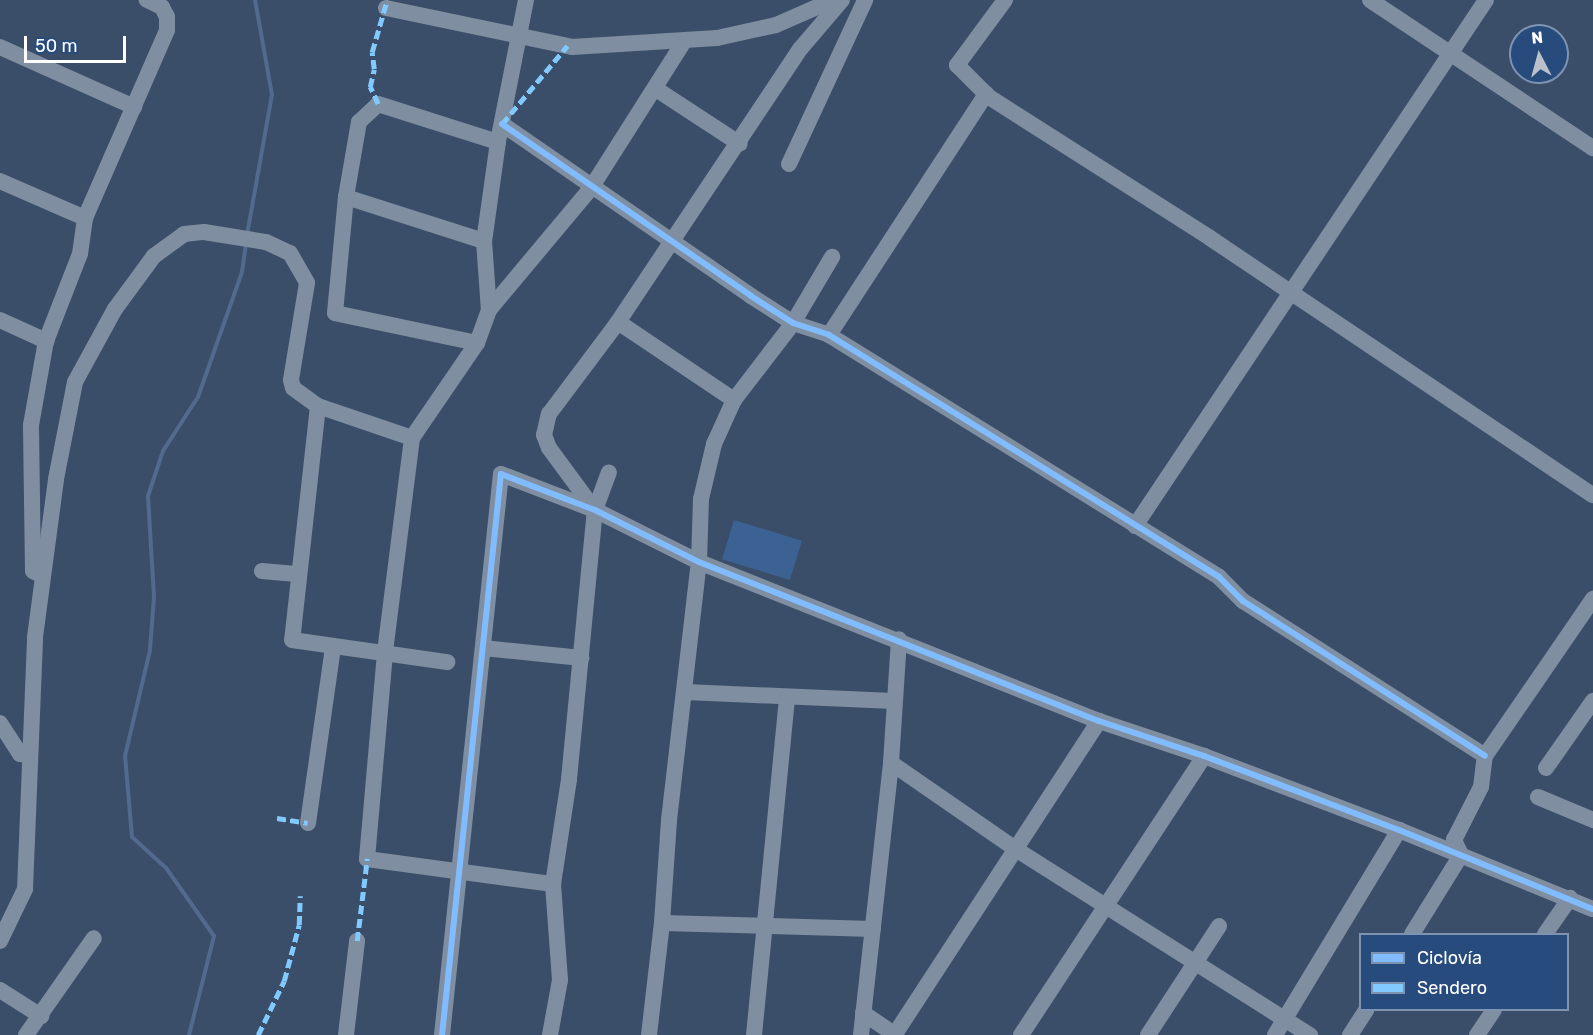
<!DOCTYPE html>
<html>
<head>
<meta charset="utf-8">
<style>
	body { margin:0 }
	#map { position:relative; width:1593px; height:1035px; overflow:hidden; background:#3b4e69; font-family:Rubik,sans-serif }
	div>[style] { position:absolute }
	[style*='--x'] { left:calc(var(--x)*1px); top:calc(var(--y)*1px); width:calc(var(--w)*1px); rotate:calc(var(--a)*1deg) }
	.green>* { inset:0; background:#3b6293; transform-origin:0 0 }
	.stream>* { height:4px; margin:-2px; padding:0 2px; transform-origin:2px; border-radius:2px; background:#516a8d }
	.minor>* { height:16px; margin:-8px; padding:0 8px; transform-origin:8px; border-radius:8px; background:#7f8ea0 }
	.quiet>* { height:4.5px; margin-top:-2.25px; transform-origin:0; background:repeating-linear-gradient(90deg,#80caff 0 9px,transparent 0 13.5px) }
	.cycleway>* { height:6px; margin:-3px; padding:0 3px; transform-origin:3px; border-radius:3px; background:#80bcff }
	span { translate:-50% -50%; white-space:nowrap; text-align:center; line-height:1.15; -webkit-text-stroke:4.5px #274b7d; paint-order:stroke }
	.legend { position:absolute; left:1359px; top:933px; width:210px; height:78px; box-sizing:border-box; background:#274b7d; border:2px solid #7d93b1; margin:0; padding:8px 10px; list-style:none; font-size:18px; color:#fff }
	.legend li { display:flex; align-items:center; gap:12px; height:30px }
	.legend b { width:30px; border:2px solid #7d93b1 }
	.north { position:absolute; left:1509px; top:24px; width:60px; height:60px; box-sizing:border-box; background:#274b7d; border:2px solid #7d93b1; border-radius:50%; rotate:354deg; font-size:16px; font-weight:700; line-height:24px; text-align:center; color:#fff }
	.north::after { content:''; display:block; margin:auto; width:21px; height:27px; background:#bac1ca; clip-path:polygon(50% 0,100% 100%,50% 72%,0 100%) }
	.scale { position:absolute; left:24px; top:36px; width:102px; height:27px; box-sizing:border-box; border:3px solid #fff; border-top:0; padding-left:8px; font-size:18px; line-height:21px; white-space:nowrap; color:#fff; -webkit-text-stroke:4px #274b7d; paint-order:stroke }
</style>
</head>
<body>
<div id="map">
	<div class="green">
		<i style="left:734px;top:520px;width:71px;height:41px;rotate:17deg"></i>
	</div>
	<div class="stream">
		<i style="--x:247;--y:235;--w:142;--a:-79.9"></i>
		<i style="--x:272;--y:95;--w:97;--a:-100.1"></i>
		<i style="--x:189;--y:1035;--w:102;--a:-75.8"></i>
		<i style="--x:214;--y:936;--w:83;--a:-125.2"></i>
		<i style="--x:166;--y:868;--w:46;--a:-137.6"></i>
		<i style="--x:132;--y:837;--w:81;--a:-94.9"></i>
		<i style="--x:125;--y:756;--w:109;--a:-76.7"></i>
		<i style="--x:150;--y:650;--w:53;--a:-85.7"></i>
		<i style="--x:154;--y:597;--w:101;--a:-93.4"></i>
		<i style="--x:148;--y:496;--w:47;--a:-71.6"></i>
		<i style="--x:163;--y:451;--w:64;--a:-57.1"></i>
		<i style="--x:198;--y:397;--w:133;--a:-70.6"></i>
		<i style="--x:242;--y:272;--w:29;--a:-82"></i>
	</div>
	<div class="minor">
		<i style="--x:526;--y:0;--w:145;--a:101.2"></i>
		<i style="--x:498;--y:142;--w:100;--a:98"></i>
		<i style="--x:484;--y:241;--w:69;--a:85.9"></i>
		<i style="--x:489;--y:310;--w:35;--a:110"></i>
		<i style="--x:477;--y:343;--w:115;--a:124.4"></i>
		<i style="--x:412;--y:438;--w:217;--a:97.2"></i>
		<i style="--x:385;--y:653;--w:207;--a:95"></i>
		<i style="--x:367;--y:859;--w:188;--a:7.7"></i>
		<i style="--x:1005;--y:0;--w:81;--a:126.4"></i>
		<i style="--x:957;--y:65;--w:45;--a:45"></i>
		<i style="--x:989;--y:97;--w:262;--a:32.5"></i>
		<i style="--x:1210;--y:238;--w:461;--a:33.9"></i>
		<i style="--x:1370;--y:0;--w:268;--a:33.6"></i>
		<i style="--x:386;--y:8;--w:190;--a:11.8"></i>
		<i style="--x:572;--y:47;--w:145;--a:-3.6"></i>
		<i style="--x:717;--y:38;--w:60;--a:-12.4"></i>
		<i style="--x:776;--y:25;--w:62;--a:-23.7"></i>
		<i style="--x:0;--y:47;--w:147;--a:24.1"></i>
		<i style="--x:656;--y:89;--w:100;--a:33.2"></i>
		<i style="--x:502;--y:124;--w:303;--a:34.6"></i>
		<i style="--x:751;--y:296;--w:50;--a:32.7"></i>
		<i style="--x:793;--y:323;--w:38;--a:18"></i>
		<i style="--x:829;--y:335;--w:459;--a:31.8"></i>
		<i style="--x:1219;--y:577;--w:34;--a:45"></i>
		<i style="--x:1243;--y:601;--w:287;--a:32.6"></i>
		<i style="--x:789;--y:164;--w:181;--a:-65.1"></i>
		<i style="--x:0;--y:181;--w:93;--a:23.5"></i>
		<i style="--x:346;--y:197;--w:145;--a:17.7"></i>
		<i style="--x:489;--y:310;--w:159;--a:-50.1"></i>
		<i style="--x:591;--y:188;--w:172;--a:-57.6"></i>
		<i style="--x:0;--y:320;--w:51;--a:24.5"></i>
		<i style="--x:618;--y:322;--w:140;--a:33.9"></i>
		<i style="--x:734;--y:400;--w:97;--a:-52.5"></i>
		<i style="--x:793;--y:323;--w:77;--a:-59.4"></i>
		<i style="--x:829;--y:335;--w:288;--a:-56.9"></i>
		<i style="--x:477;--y:343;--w:145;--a:-168.1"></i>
		<i style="--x:335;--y:313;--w:117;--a:-84.6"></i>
		<i style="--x:346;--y:197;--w:76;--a:-80.2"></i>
		<i style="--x:359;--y:122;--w:26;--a:-43"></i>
		<i style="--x:378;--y:104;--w:126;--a:17.6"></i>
		<i style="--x:318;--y:406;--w:235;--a:96.3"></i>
		<i style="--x:292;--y:640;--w:157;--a:8.1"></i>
		<i style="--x:594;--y:509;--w:76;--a:-126.4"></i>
		<i style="--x:549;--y:448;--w:14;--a:-111"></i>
		<i style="--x:544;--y:435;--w:22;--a:-77"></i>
		<i style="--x:549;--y:414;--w:115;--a:-53.1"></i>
		<i style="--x:618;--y:322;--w:329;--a:-56.3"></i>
		<i style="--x:801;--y:48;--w:63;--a:-49.5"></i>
		<i style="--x:1135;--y:526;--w:632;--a:-56.28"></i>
		<i style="--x:262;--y:571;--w:37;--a:5"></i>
		<i style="--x:43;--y:576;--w:11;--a:-153"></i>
		<i style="--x:33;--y:571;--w:146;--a:-90.8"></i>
		<i style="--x:31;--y:425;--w:85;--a:-79.9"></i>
		<i style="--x:46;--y:341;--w:93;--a:-68.7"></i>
		<i style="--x:80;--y:254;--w:36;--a:-82"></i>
		<i style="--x:85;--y:218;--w:205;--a:-66.4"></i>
		<i style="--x:167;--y:30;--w:13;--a:-90"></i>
		<i style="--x:167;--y:17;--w:11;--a:-117"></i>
		<i style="--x:162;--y:7;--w:17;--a:-155"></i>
		<i style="--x:483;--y:648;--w:99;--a:5.8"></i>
		<i style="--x:686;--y:692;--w:208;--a:2.5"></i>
		<i style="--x:0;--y:723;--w:37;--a:57"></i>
		<i style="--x:20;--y:754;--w:8;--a:7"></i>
		<i style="--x:891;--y:763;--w:153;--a:34.6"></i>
		<i style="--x:1017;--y:850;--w:347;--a:32.3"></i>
		<i style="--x:1546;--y:768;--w:82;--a:-55"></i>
		<i style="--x:1538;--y:797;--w:60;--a:22.7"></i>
		<i style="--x:308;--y:823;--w:178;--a:-81.9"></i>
		<i style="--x:662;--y:923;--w:211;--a:1.6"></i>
		<i style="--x:1412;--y:934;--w:93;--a:-58.2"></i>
		<i style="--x:1461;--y:855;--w:17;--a:-115"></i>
		<i style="--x:1454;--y:840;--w:59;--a:-63"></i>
		<i style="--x:1481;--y:787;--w:31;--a:-83"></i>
		<i style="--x:1485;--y:756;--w:191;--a:-55.5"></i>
		<i style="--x:1545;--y:934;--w:44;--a:-55.2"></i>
		<i style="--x:0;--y:941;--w:58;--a:-64.3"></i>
		<i style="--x:25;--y:889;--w:252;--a:-87.7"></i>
		<i style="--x:35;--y:637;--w:159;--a:-82.4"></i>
		<i style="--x:56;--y:479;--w:99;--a:-78.9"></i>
		<i style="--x:75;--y:382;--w:83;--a:-61.3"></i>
		<i style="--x:115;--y:309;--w:66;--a:-53.7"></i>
		<i style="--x:154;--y:256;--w:37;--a:-36"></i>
		<i style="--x:184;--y:234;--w:20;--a:-6"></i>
		<i style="--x:204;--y:232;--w:63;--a:9.2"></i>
		<i style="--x:266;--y:242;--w:26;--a:25"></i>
		<i style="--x:290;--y:253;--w:34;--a:60"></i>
		<i style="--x:307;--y:283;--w:98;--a:99.4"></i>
		<i style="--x:291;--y:380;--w:8;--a:76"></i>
		<i style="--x:293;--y:388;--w:31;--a:36"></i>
		<i style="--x:318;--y:406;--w:99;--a:18.8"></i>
		<i style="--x:0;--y:990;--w:49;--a:32.4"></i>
		<i style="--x:863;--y:1013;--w:40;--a:34"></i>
		<i style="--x:895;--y:1034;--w:374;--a:-56.9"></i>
		<i style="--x:26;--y:1035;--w:118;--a:-55"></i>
		<i style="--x:346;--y:1035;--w:95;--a:-83.3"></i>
		<i style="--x:442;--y:1035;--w:564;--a:-84"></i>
		<i style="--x:501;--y:474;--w:101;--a:21"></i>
		<i style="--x:595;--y:510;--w:116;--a:26.6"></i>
		<i style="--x:699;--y:562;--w:430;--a:21.7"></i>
		<i style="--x:1099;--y:721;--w:111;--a:18.4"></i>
		<i style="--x:1204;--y:756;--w:209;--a:20.8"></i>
		<i style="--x:1399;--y:830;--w:209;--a:22.2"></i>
		<i style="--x:550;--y:1035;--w:56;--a:-79.7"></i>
		<i style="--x:560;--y:980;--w:96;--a:-94.2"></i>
		<i style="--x:553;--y:884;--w:106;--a:-81.3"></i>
		<i style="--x:569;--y:779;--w:270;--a:-84.5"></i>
		<i style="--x:595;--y:510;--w:40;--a:-69.8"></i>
		<i style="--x:649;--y:1035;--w:113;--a:-83.4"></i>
		<i style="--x:662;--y:923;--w:103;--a:-86.1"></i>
		<i style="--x:669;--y:820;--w:260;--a:-83.4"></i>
		<i style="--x:699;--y:562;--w:63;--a:-88.2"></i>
		<i style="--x:701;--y:499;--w:57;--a:-76.7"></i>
		<i style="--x:714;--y:444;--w:48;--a:-65.6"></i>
		<i style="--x:754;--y:1035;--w:338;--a:-84.4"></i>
		<i style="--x:861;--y:1035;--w:274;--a:-83.7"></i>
		<i style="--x:891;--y:763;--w:124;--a:-86.3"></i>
		<i style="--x:1021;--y:1035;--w:334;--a:-56.7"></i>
		<i style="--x:1148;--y:1035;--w:130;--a:-56.9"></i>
		<i style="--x:1275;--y:1035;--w:240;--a:-58.8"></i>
		<i style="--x:1350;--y:1035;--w:30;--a:-57"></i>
		<i style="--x:1477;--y:1035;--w:30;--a:-56"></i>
	</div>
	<div class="quiet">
		<i style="--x:378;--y:104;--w:19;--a:-115"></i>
		<i style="--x:370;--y:87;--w:18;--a:-77"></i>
		<i style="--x:374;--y:69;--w:17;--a:-97"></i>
		<i style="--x:372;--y:52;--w:54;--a:-73.9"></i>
		<i style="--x:502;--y:124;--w:102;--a:-50.2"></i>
		<i style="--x:277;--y:818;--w:31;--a:9"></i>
		<i style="--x:357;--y:941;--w:83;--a:-83"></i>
		<i style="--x:258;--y:1035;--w:60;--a:-64.3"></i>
		<i style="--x:284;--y:981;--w:58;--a:-75"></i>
		<i style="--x:299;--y:925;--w:29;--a:-88"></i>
	</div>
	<div class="cycleway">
		<i style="--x:502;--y:124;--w:303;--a:34.6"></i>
		<i style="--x:751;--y:296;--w:50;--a:32.7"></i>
		<i style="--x:793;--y:323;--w:38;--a:18"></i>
		<i style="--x:829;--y:335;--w:459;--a:31.8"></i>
		<i style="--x:1219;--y:577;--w:34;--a:45"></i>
		<i style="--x:1243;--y:601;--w:287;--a:32.6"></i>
		<i style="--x:442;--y:1035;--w:564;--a:-84"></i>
		<i style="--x:501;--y:474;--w:101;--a:21"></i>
		<i style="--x:595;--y:510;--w:116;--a:26.6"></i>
		<i style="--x:699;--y:562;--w:430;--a:21.7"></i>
		<i style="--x:1099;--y:721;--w:111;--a:18.4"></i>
		<i style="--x:1204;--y:756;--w:209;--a:20.8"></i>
		<i style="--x:1399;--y:830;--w:209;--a:22.2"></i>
	</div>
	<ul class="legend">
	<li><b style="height:8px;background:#80bcff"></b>Ciclovía</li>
	<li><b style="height:8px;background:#80caff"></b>Sendero</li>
	</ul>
	<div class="north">N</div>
	<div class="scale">50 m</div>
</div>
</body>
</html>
